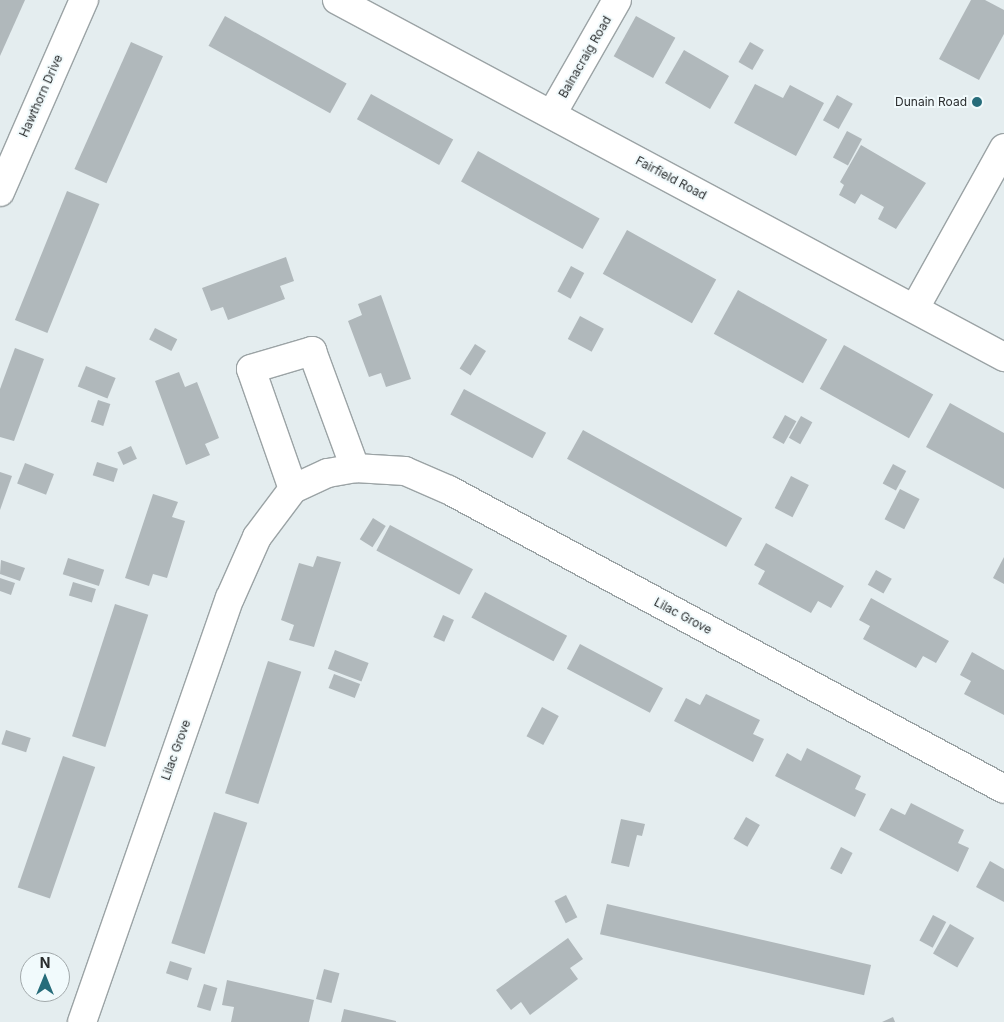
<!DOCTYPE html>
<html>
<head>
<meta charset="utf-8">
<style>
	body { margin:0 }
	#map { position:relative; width:1004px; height:1022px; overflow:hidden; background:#e4edef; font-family:Inter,sans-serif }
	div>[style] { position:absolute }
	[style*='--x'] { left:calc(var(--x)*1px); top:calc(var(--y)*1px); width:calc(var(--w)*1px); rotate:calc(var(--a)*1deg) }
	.building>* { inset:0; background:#b0b8bb; transform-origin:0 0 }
	.roads { filter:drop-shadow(1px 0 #9ba3a5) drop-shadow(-1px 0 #9ba3a5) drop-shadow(0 1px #9ba3a5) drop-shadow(0 -1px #9ba3a5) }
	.minor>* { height:28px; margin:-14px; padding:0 14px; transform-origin:14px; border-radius:14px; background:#fff }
	.dots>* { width:14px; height:14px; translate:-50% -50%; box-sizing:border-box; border:2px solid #f1fafc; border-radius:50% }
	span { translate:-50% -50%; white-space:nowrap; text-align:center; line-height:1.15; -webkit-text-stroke:4px #f1fafc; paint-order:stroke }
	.street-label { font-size:12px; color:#2a2d2e }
	.poi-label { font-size:12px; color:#2a2d2e }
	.right { translate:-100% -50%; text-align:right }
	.north { position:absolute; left:20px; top:952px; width:50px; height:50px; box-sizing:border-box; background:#f1fafc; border:1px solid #a1a8aa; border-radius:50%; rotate:0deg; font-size:14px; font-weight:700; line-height:20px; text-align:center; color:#2a2d2e }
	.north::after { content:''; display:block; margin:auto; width:18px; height:22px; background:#266c7a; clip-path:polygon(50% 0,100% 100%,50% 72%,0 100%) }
</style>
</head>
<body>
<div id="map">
	<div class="building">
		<i style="clip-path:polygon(0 0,25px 0,0 56px)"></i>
		<i style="clip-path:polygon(971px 0,985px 0,1004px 10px,1004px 34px,979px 80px,939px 59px)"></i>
		<i style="left:225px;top:16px;width:139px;height:34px;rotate:29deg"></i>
		<i style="left:636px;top:16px;width:45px;height:46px;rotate:29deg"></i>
		<i style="left:131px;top:42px;width:35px;height:139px;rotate:24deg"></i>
		<i style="left:750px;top:42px;width:16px;height:23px;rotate:30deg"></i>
		<i style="left:684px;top:50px;width:52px;height:38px;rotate:30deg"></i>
		<i style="clip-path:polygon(755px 84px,783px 98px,790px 85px,824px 103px,796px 156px,734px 123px)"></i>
		<i style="left:371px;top:94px;width:94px;height:29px;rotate:29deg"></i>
		<i style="left:837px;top:95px;width:18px;height:29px;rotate:29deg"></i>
		<i style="left:847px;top:131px;width:17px;height:30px;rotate:28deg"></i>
		<i style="clip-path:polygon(861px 145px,926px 183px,896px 229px,878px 219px,884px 207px,861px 194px,855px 204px,839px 195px,844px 185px,840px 182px)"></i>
		<i style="left:478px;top:151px;width:139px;height:35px;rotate:29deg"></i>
		<i style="left:67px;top:191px;width:35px;height:139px;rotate:22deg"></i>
		<i style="left:627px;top:230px;width:102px;height:50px;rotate:29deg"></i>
		<i style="clip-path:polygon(286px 257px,294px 281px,280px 286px,285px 299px,228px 320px,223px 307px,211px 311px,202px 288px)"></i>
		<i style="left:571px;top:266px;width:15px;height:29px;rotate:28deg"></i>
		<i style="left:738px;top:290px;width:102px;height:50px;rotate:29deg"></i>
		<i style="clip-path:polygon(381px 295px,411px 379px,386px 387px,381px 373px,369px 377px,348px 321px,362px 315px,358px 304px)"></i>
		<i style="left:580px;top:316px;width:27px;height:26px;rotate:28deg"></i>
		<i style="left:155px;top:328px;width:25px;height:13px;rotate:27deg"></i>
		<i style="left:475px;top:344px;width:13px;height:29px;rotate:32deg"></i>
		<i style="left:844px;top:345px;width:102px;height:50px;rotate:29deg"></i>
		<i style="clip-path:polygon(15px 348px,44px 359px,14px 441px,0 437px,0 389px)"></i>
		<i style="left:86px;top:366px;width:32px;height:22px;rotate:22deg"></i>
		<i style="clip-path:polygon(179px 372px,185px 387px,197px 382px,219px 438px,205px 444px,210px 455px,186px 465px,155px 381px)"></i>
		<i style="left:464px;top:389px;width:93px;height:29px;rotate:28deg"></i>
		<i style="left:98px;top:400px;width:13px;height:23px;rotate:18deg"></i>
		<i style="clip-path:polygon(950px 403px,1004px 433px,1004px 489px,926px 447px)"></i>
		<i style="left:785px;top:415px;width:13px;height:26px;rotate:29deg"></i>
		<i style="left:801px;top:416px;width:13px;height:25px;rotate:29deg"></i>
		<i style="left:583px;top:430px;width:182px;height:33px;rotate:29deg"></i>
		<i style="left:131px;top:446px;width:14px;height:15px;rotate:65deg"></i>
		<i style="left:97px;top:462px;width:22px;height:14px;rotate:18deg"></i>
		<i style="left:25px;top:463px;width:31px;height:22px;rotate:21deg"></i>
		<i style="left:893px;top:464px;width:15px;height:22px;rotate:28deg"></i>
		<i style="clip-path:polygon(0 472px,12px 476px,0 510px)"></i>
		<i style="left:791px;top:476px;width:20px;height:36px;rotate:27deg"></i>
		<i style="left:900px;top:489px;width:22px;height:34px;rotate:27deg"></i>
		<i style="clip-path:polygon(153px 494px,178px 502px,172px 517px,185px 521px,167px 578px,153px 574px,149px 586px,125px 578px)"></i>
		<i style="left:373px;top:518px;width:15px;height:25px;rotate:32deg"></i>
		<i style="left:390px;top:525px;width:94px;height:29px;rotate:28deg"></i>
		<i style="clip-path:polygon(766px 543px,844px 586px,831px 608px,818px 601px,811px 613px,758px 584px,765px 571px,754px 565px)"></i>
		<i style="clip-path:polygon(317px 556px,341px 562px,314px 647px,289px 640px,294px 625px,281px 620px,299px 563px,313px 567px)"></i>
		<i style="clip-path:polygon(1004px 557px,1004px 584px,993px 578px)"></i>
		<i style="left:68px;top:558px;width:38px;height:17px;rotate:18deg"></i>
		<i style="clip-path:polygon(1px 560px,25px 568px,20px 581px,0 574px)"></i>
		<i style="left:876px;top:570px;width:18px;height:17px;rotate:29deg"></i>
		<i style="clip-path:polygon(0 578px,15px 583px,11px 595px,0 591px)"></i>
		<i style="left:73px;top:582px;width:24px;height:14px;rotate:17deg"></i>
		<i style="left:485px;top:592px;width:93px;height:29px;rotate:28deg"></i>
		<i style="clip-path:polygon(871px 598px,949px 641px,936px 663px,923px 656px,916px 668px,863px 639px,870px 626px,859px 620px)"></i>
		<i style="left:115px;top:604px;width:35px;height:139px;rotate:18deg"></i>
		<i style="left:443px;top:615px;width:12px;height:24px;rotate:24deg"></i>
		<i style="left:580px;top:644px;width:94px;height:28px;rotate:28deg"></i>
		<i style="left:335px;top:650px;width:36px;height:20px;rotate:21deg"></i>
		<i style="clip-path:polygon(972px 652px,1004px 670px,1004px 715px,964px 694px,971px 681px,960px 675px)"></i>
		<i style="left:268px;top:661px;width:35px;height:139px;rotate:18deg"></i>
		<i style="left:334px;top:674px;width:28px;height:15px;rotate:21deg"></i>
		<i style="clip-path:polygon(706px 694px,760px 720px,753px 734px,764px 739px,753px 762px,674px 721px,686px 698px,700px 705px)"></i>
		<i style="left:542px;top:707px;width:19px;height:33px;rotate:28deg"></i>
		<i style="left:6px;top:730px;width:26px;height:15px;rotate:18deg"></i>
		<i style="clip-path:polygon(807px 748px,861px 776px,855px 789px,866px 794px,855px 817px,775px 776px,787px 753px,801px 761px)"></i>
		<i style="left:63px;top:756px;width:34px;height:139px;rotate:19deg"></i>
		<i style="clip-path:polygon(911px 803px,964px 830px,958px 843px,969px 848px,958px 872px,879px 830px,891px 808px,905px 815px)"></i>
		<i style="left:214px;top:812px;width:35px;height:138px;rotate:18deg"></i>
		<i style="left:746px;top:817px;width:16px;height:25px;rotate:30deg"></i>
		<i style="clip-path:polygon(621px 819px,645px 824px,642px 836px,637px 835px,629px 867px,611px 863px)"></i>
		<i style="left:841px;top:847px;width:13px;height:24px;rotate:27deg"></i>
		<i style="clip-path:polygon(990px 861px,1004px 869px,1004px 902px,976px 887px)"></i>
		<i style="left:566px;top:895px;width:25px;height:13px;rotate:63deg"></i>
		<i style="left:607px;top:904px;width:271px;height:31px;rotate:13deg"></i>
		<i style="left:933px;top:915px;width:15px;height:29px;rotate:28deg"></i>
		<i style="left:950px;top:924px;width:28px;height:34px;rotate:30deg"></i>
		<i style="clip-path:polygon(568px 938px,583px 959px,570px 968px,578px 979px,530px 1015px,521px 1002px,511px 1010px,496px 990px)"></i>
		<i style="left:170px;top:961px;width:23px;height:13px;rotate:18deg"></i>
		<i style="left:324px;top:969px;width:16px;height:31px;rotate:15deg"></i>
		<i style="clip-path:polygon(227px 980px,314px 1000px,309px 1022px,231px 1022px,234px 1007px,222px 1005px)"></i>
		<i style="left:204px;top:984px;width:14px;height:24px;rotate:17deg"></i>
		<i style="clip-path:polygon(344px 1009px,396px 1021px,396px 1022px,341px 1022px)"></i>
		<i style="clip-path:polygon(893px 1017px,895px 1022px,882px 1022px)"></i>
	</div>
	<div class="roads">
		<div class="minor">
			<i style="--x:337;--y:0;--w:757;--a:28.16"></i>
			<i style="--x:552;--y:114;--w:131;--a:-60.3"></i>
			<i style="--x:0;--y:192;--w:210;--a:-66.4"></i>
			<i style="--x:915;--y:308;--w:183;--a:-60.9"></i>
			<i style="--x:293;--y:489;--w:127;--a:-109.3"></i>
			<i style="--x:251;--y:369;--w:64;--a:-16.4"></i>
			<i style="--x:312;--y:351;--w:125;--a:69.8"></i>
			<i style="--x:82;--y:1022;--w:449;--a:-70.8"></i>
			<i style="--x:230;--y:598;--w:67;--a:-66.1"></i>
			<i style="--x:257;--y:537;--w:60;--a:-53.1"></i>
			<i style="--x:293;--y:489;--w:38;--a:-25"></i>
			<i style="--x:328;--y:473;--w:27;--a:-10"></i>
			<i style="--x:355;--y:468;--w:50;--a:3.4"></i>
			<i style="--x:405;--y:471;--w:48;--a:23.4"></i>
			<i style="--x:449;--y:490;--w:630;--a:28.31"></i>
		</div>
	</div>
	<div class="dots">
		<i style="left:977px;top:102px;background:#266c7a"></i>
	</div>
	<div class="street-label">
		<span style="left:585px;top:57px;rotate:-60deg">Balnacraig Road</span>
		<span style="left:41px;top:96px;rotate:-66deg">Hawthorn Drive</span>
		<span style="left:671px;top:178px;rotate:28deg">Fairfield Road</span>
		<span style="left:683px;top:616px;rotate:28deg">Lilac Grove</span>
		<span style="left:176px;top:750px;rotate:-70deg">Lilac Grove</span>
	</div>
	<div class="poi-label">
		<span class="right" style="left:967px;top:102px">Dunain Road</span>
	</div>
	<div class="north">N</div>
</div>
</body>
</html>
